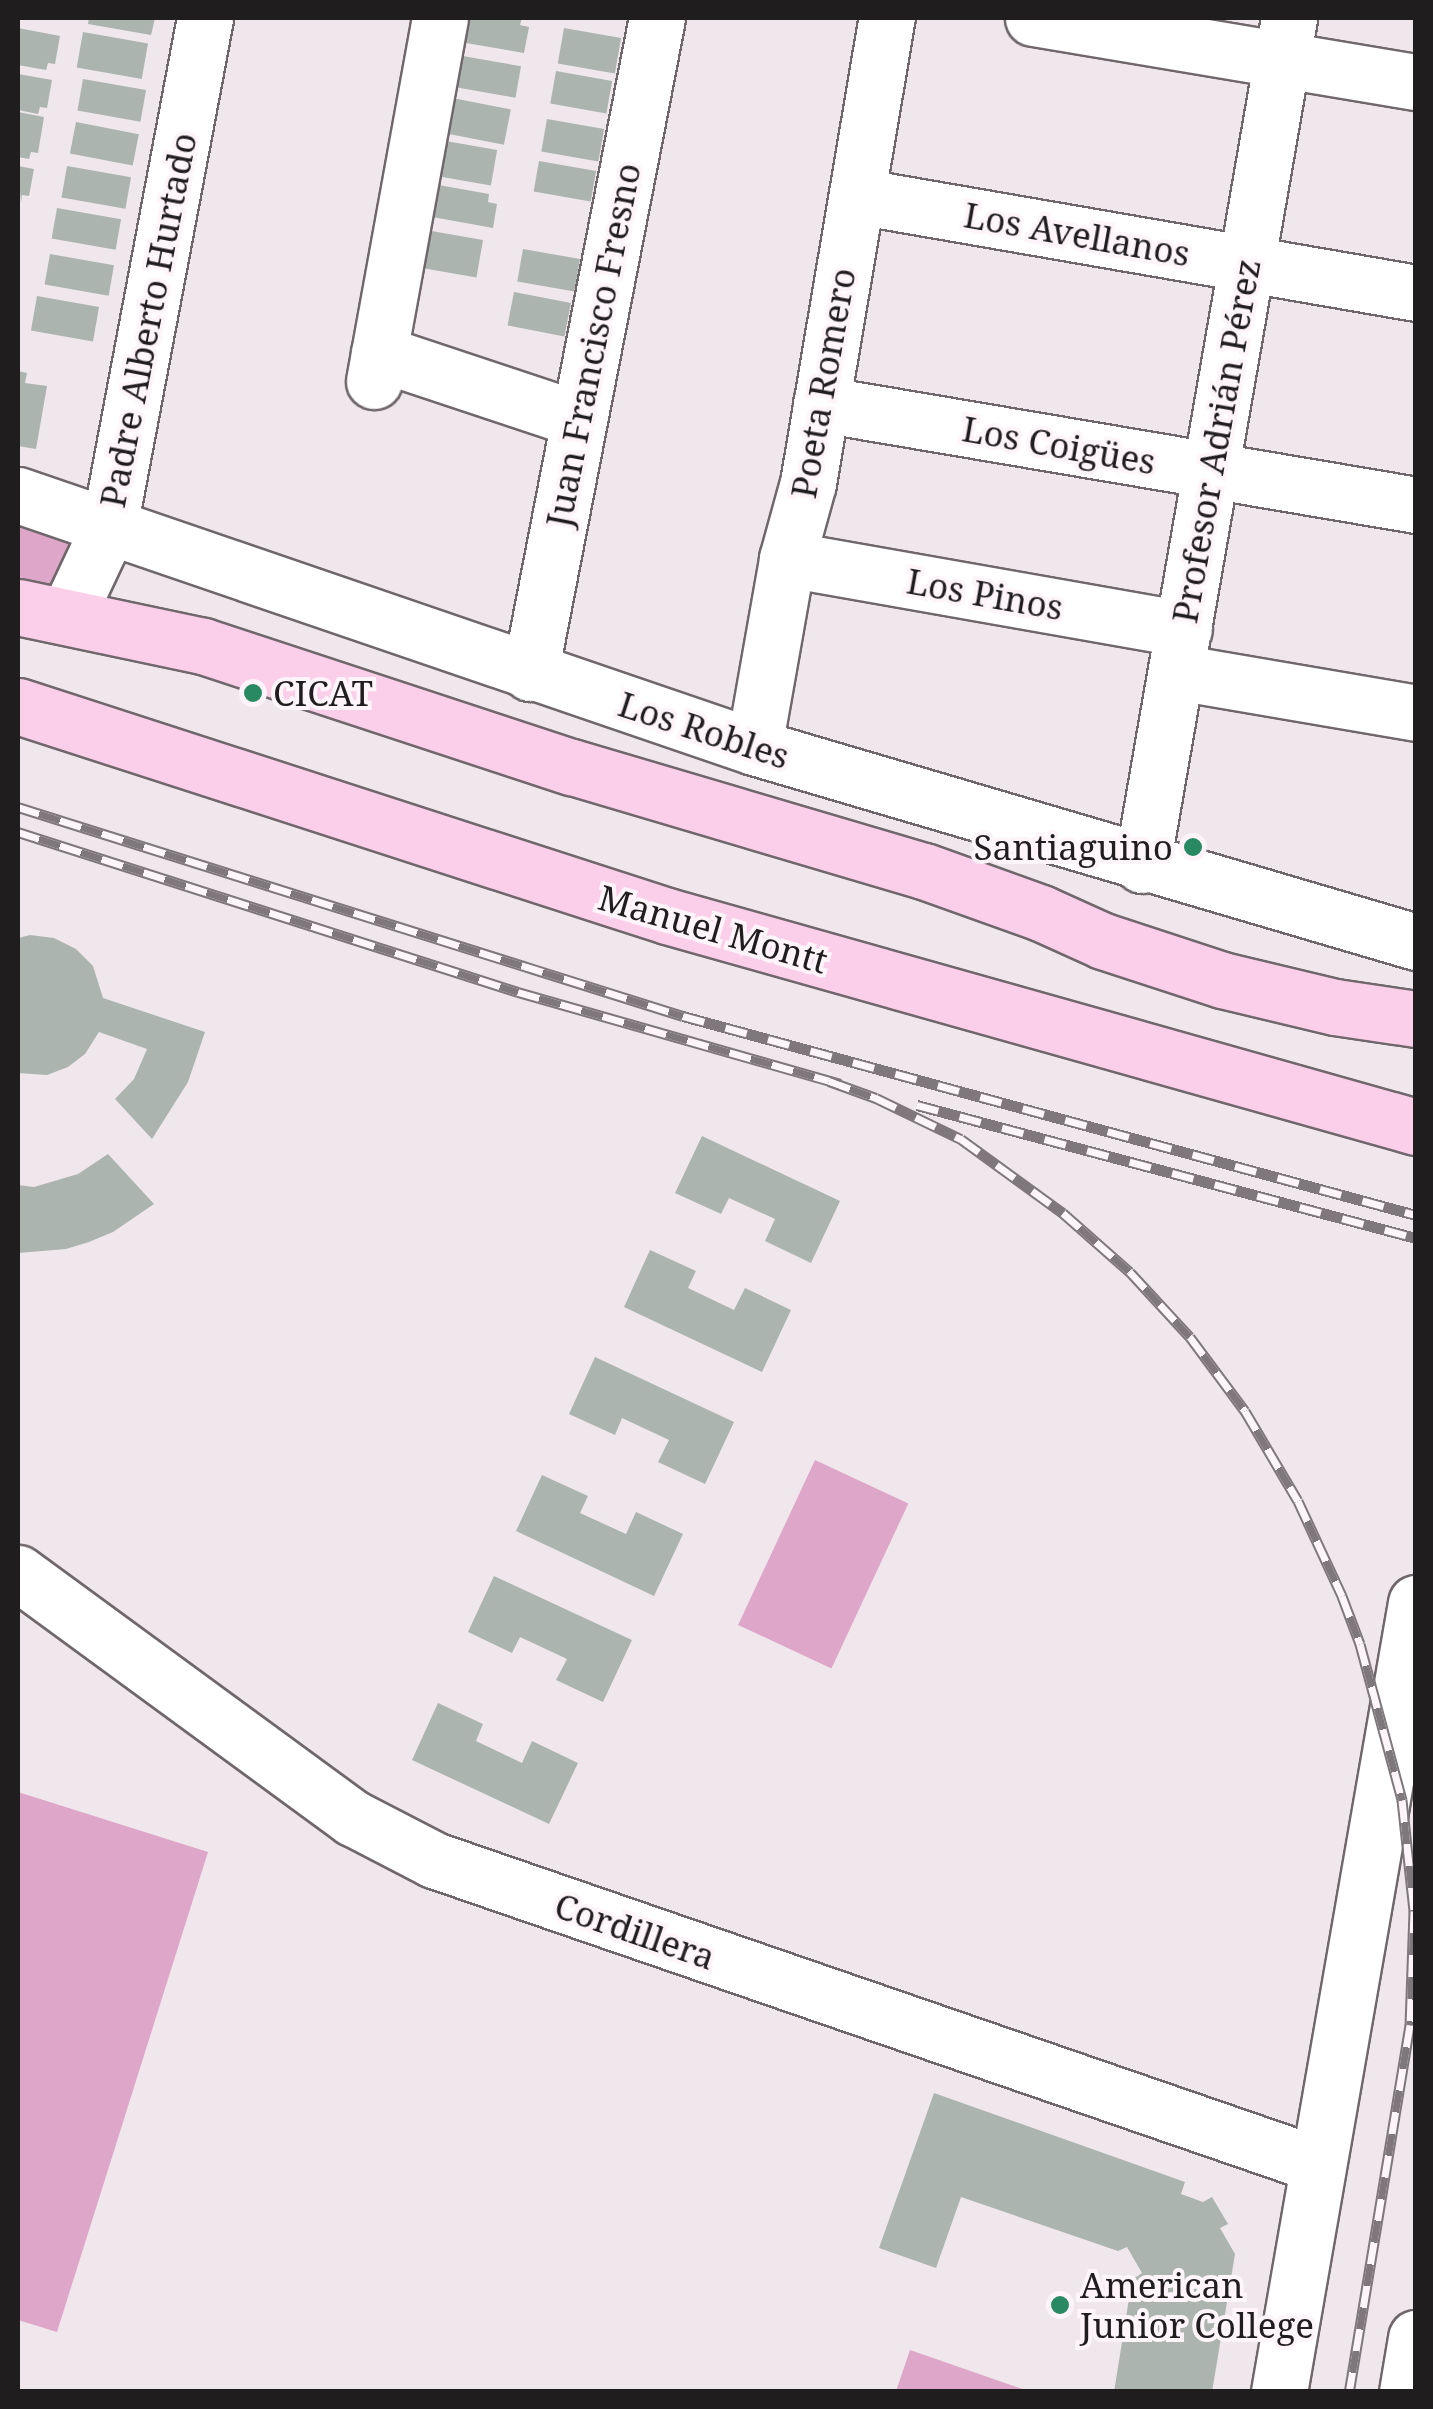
<!DOCTYPE html>
<html>
<head>
<meta charset="utf-8">
<style>
	body { margin:0 }
	#map { position:relative; width:1433px; height:2409px; overflow:hidden; background:#f0e7ec; font-family:"Noto Serif",serif }
	div>[style] { position:absolute }
	[style*='--x'] { left:calc(var(--x)*1px); top:calc(var(--y)*1px); width:calc(var(--w)*1px); rotate:calc(var(--a)*1deg) }
	.green>* { inset:0; background:#dea6c8; transform-origin:0 0 }
	.building>* { inset:0; background:#abb4af; transform-origin:0 0 }
	.roads { filter:drop-shadow(2px 0 #6f676b) drop-shadow(-2px 0 #6f676b) drop-shadow(0 2px #6f676b) drop-shadow(0 -2px #6f676b) }
	.minor>* { height:55px; margin:-27.5px; padding:0 27.5px; transform-origin:27.5px; border-radius:27.5px; background:#fff }
	.major>* { height:55px; margin:-27.5px; padding:0 27.5px; transform-origin:27.5px; border-radius:27.5px; background:#fbcee9 }
	.rail>* { height:11px; margin-top:-5.5px; transform-origin:0; background:repeating-linear-gradient(90deg,#fef4f9 0 22px,#7e787c 0 44px); box-sizing:border-box; border-block:2px solid #7e787c }
	.dots>* { width:28px; height:28px; translate:-50% -50%; box-sizing:border-box; border:5px solid #fef4f9; border-radius:50% }
	span { translate:-50% -50%; white-space:nowrap; text-align:center; line-height:1.15; -webkit-text-stroke:8px #fef4f9; paint-order:stroke }
	.street-label { font-size:35px; color:#201d1f }
	.poi-label { font-size:35px; color:#201d1f }
	.left { translate:0 -50%; text-align:left }
	.right { translate:-100% -50%; text-align:right }
	.frame { position:absolute; inset:0; border:20px solid #201d1f; pointer-events:none }
</style>
</head>
<body>
<div id="map">
	<div class="green">
		<i style="clip-path:polygon(18px 522px,83px 545px,51px 587px,18px 583px)"></i>
		<i style="left:815px;top:1460px;width:103px;height:182px;rotate:25deg"></i>
		<i style="clip-path:polygon(18px 1792px,208px 1852px,57px 2332px,18px 2320px)"></i>
		<i style="clip-path:polygon(910px 2350px,1028px 2391px,896px 2391px)"></i>
	</div>
	<div class="building">
		<i style="clip-path:polygon(89px 18px,155px 18px,151px 35px,88px 24px)"></i>
		<i style="clip-path:polygon(464px 18px,522px 18px,520px 25px,529px 27px,524px 53px,460px 42px)"></i>
		<i style="clip-path:polygon(18px 28px,60px 36px,55px 64px,48px 63px,46px 70px,18px 65px)"></i>
		<i style="left:564px;top:28px;width:58px;height:36px;rotate:10deg"></i>
		<i style="left:83px;top:32px;width:66px;height:36px;rotate:10deg"></i>
		<i style="left:457px;top:55px;width:65px;height:32px;rotate:10deg"></i>
		<i style="left:556px;top:71px;width:57px;height:33px;rotate:10deg"></i>
		<i style="clip-path:polygon(18px 74px,52px 80px,47px 108px,40px 107px,38px 114px,18px 110px)"></i>
		<i style="left:83px;top:79px;width:64px;height:32px;rotate:10deg"></i>
		<i style="left:447px;top:97px;width:65px;height:36px;rotate:11deg"></i>
		<i style="clip-path:polygon(18px 112px,44px 117px,38px 153px,31px 152px,29px 159px,18px 157px)"></i>
		<i style="left:547px;top:119px;width:58px;height:33px;rotate:10deg"></i>
		<i style="left:76px;top:122px;width:64px;height:32px;rotate:11deg"></i>
		<i style="left:440px;top:140px;width:58px;height:36px;rotate:10deg"></i>
		<i style="left:539px;top:161px;width:58px;height:31px;rotate:10deg"></i>
		<i style="clip-path:polygon(18px 166px,34px 169px,29px 196px,22px 195px,21px 203px)"></i>
		<i style="left:67px;top:166px;width:65px;height:32px;rotate:10deg"></i>
		<i style="clip-path:polygon(433px 184px,489px 194px,488px 202px,497px 204px,493px 228px,427px 216px)"></i>
		<i style="left:57px;top:208px;width:65px;height:31px;rotate:10deg"></i>
		<i style="left:420px;top:229px;width:64px;height:38px;rotate:10deg"></i>
		<i style="left:523px;top:249px;width:58px;height:33px;rotate:10deg"></i>
		<i style="left:50px;top:254px;width:65px;height:31px;rotate:10deg"></i>
		<i style="left:514px;top:292px;width:58px;height:34px;rotate:11deg"></i>
		<i style="left:37px;top:296px;width:63px;height:35px;rotate:10deg"></i>
		<i style="clip-path:polygon(18px 371px,27px 373px,25px 383px,47px 386px,36px 449px,18px 446px)"></i>
		<i style="clip-path:polygon(30px 935px,54px 938px,76px 949px,93px 966px,103px 998px,205px 1032px,188px 1082px,152px 1139px,115px 1099px,134px 1079px,147px 1049px,99px 1032px,85px 1054px,68px 1067px,47px 1075px,18px 1073px,18px 938px)"></i>
		<i style="clip-path:polygon(702px 1136px,840px 1201px,811px 1263px,765px 1241px,775px 1219px,729px 1198px,721px 1214px,675px 1193px)"></i>
		<i style="clip-path:polygon(108px 1154px,154px 1204px,113px 1232px,89px 1242px,66px 1249px,18px 1253px,18px 1185px,34px 1187px,78px 1174px)"></i>
		<i style="clip-path:polygon(650px 1250px,696px 1271px,688px 1288px,734px 1310px,745px 1288px,791px 1310px,762px 1372px,624px 1307px)"></i>
		<i style="clip-path:polygon(595px 1357px,734px 1422px,705px 1484px,658px 1462px,669px 1440px,622px 1418px,615px 1435px,569px 1414px)"></i>
		<i style="clip-path:polygon(542px 1475px,588px 1496px,580px 1513px,626px 1534px,636px 1512px,683px 1534px,654px 1596px,516px 1531px)"></i>
		<i style="clip-path:polygon(494px 1576px,632px 1640px,603px 1702px,556px 1680px,567px 1659px,520px 1637px,512px 1653px,468px 1632px)"></i>
		<i style="clip-path:polygon(438px 1703px,483px 1724px,476px 1741px,522px 1763px,532px 1741px,578px 1763px,549px 1824px,412px 1760px)"></i>
		<i style="clip-path:polygon(934px 2093px,1185px 2182px,1181px 2194px,1203px 2202px,1212px 2197px,1228px 2224px,1220px 2228px,1235px 2254px,1212px 2392px,1114px 2392px,1132px 2280px,1142px 2273px,1127px 2247px,1118px 2251px,961px 2197px,936px 2268px,879px 2248px)"></i>
	</div>
	<div class="roads">
		<div class="minor">
			<i style="--x:1033;--y:18;--w:388;--a:9.5"></i>
			<i style="--x:857;--y:196;--w:567;--a:9.84"></i>
			<i style="--x:379;--y:353;--w:209;--a:18.4"></i>
			<i style="--x:374;--y:381;--w:369;--a:-79.7"></i>
			<i style="--x:821;--y:404;--w:604;--a:9.63"></i>
			<i style="--x:18;--y:495;--w:778;--a:18.9"></i>
			<i style="--x:754;--y:747;--w:690;--a:16.41"></i>
			<i style="--x:787;--y:559;--w:403;--a:10"></i>
			<i style="--x:68;--y:614;--w:96;--a:-64.8"></i>
			<i style="--x:109;--y:527;--w:518;--a:-79.32"></i>
			<i style="--x:1177;--y:672;--w:242;--a:9.7"></i>
			<i style="--x:530;--y:673;--w:667;--a:-79.03"></i>
			<i style="--x:754;--y:747;--w:191;--a:-80"></i>
			<i style="--x:787;--y:559;--w:79;--a:-74.6"></i>
			<i style="--x:808;--y:483;--w:472;--a:-80.4"></i>
			<i style="--x:1142;--y:865;--w:860;--a:-80.15"></i>
			<i style="--x:18;--y:1573;--w:415;--a:36.2"></i>
			<i style="--x:353;--y:1818;--w:91;--a:27.4"></i>
			<i style="--x:434;--y:1860;--w:933;--a:19.02"></i>
			<i style="--x:1279;--y:2392;--w:801;--a:-80.15"></i>
			<i style="--x:1407;--y:2392;--w:55;--a:-80.5"></i>
		</div>
		<div class="major">
			<i style="--x:18;--y:607;--w:189;--a:11.9"></i>
			<i style="--x:203;--y:646;--w:388;--a:18.2"></i>
			<i style="--x:572;--y:767;--w:367;--a:16.5"></i>
			<i style="--x:924;--y:871;--w:124;--a:19.7"></i>
			<i style="--x:1041;--y:913;--w:68;--a:24.3"></i>
			<i style="--x:1103;--y:941;--w:125;--a:18.1"></i>
			<i style="--x:1222;--y:980;--w:116;--a:13.4"></i>
			<i style="--x:1335;--y:1007;--w:82;--a:8.4"></i>
			<i style="--x:18;--y:706;--w:682;--a:17.93"></i>
			<i style="--x:667;--y:916;--w:778;--a:15.73"></i>
		</div>
	</div>
	<div class="rail">
		<i style="--x:18;--y:807;--w:697;--a:17.45"></i>
		<i style="--x:683;--y:1016;--w:760;--a:15.19"></i>
		<i style="--x:18;--y:832;--w:525;--a:17.74"></i>
		<i style="--x:518;--y:992;--w:335;--a:15.9"></i>
		<i style="--x:829;--y:1081;--w:50;--a:19.9"></i>
		<i style="--x:876;--y:1098;--w:94;--a:25.8"></i>
		<i style="--x:961;--y:1139;--w:126;--a:36"></i>
		<i style="--x:1063;--y:1213;--w:89;--a:41.4"></i>
		<i style="--x:1130;--y:1272;--w:88;--a:47.3"></i>
		<i style="--x:1190;--y:1337;--w:92;--a:53.4"></i>
		<i style="--x:1245;--y:1411;--w:104;--a:59.5"></i>
		<i style="--x:1298;--y:1501;--w:105;--a:65.1"></i>
		<i style="--x:1342;--y:1596;--w:51;--a:69.4"></i>
		<i style="--x:1360;--y:1644;--w:162;--a:74.9"></i>
		<i style="--x:1402;--y:1800;--w:112;--a:83.8"></i>
		<i style="--x:1414;--y:1911;--w:114;--a:92"></i>
		<i style="--x:1410;--y:2025;--w:372;--a:99.4"></i>
		<i style="--x:917;--y:1105;--w:516;--a:14.92"></i>
	</div>
	<div class="dots">
		<i style="left:253px;top:693px;background:#288962"></i>
		<i style="left:1193px;top:847px;background:#288962"></i>
		<i style="left:1060px;top:2305px;background:#288962"></i>
	</div>
	<div class="street-label">
		<span style="left:1077px;top:234px;rotate:10deg">Los Avellanos</span>
		<span style="left:148px;top:320px;rotate:-79deg">Padre Alberto Hurtado</span>
		<span style="left:593px;top:345px;rotate:-79deg">Juan Francisco Fresno</span>
		<span style="left:823px;top:383px;rotate:-80deg">Poeta Romero</span>
		<span style="left:1216px;top:441px;rotate:-80deg">Profesor Adrián Pérez</span>
		<span style="left:1059px;top:445px;rotate:10deg">Los Coigües</span>
		<span style="left:985px;top:594px;rotate:10deg">Los Pinos</span>
		<span style="left:704px;top:730px;rotate:18deg">Los Robles</span>
		<span style="left:713px;top:929px;rotate:16deg">Manuel Montt</span>
		<span style="left:635px;top:1931px;rotate:19deg">Cordillera</span>
	</div>
	<div class="poi-label">
		<span class="left" style="left:273px;top:693px">CICAT</span>
		<span class="right" style="left:1173px;top:847px">Santiaguino</span>
		<span class="left" style="left:1080px;top:2305px">American<br>Junior College</span>
	</div>
	<div class="frame"></div>
</div>
</body>
</html>
